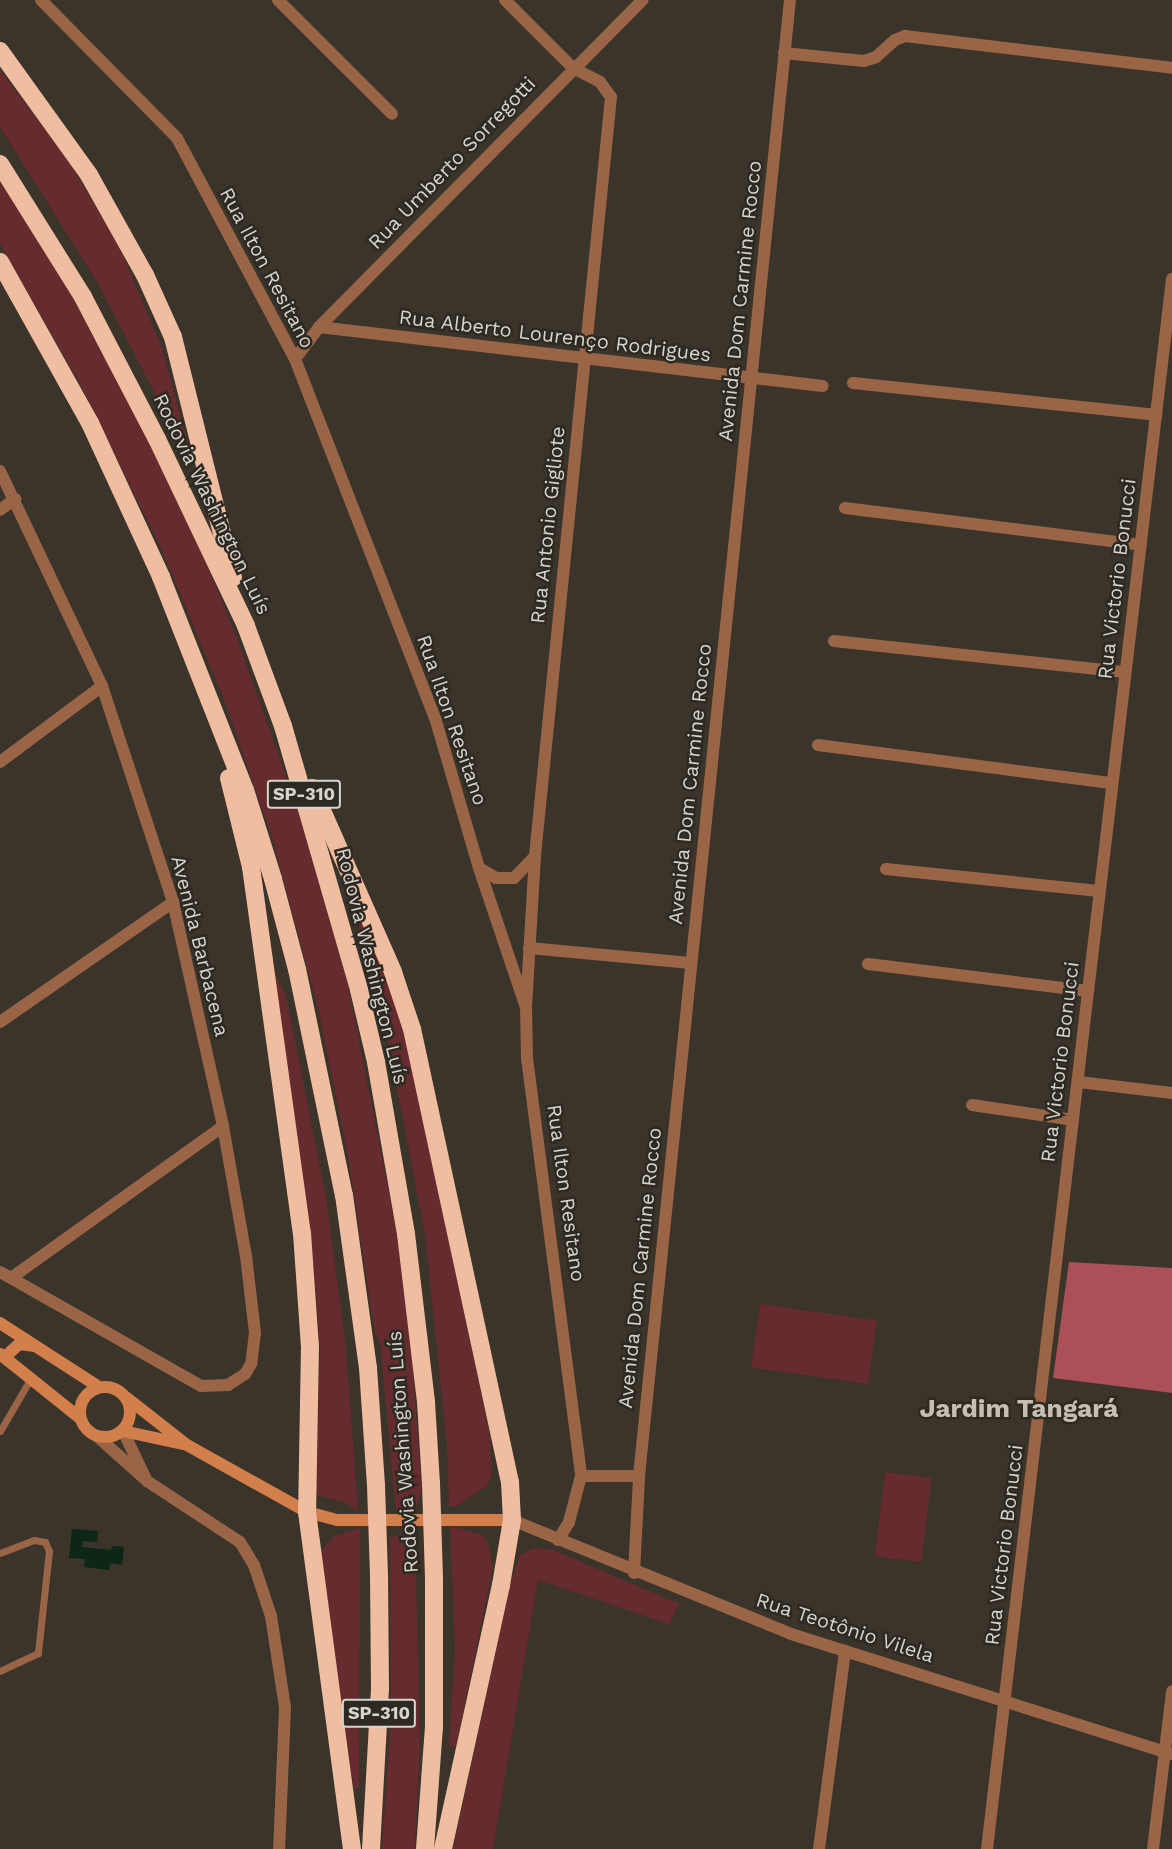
<!DOCTYPE html>
<html>
<head>
<meta charset="utf-8">
<style>
	body { margin:0 }
	#map { position:relative; width:1172px; height:1849px; overflow:hidden; background:#3a342a; font-family:"Work Sans",sans-serif }
	div>[style] { position:absolute }
	[style*='--x'] { left:calc(var(--x)*1px); top:calc(var(--y)*1px); width:calc(var(--w)*1px); rotate:calc(var(--a)*1deg) }
	.green>* { inset:0; background:#652b2f; transform-origin:0 0 }
	.forest>* { inset:0; background:#ab5056 }
	.water>* { inset:0; background:#0d2715 }
	.service>* { height:7px; margin:-3.5px; padding:0 3.5px; transform-origin:3.5px; border-radius:3.5px; background:#9a6547 }
	.minor>* { height:12px; margin:-6px; padding:0 6px; transform-origin:6px; border-radius:6px; background:#9a6547 }
	.tertiary>* { height:12px; margin:-6px; padding:0 6px; transform-origin:6px; border-radius:6px; background:#9a6547 }
	.secondary>* { height:12px; margin:-6px; padding:0 6px; transform-origin:6px; border-radius:6px; background:#d27f4c }
	.secondary>.ring { margin:-6px; padding:0; box-sizing:content-box; background:none; border:12px solid #d27f4c; border-radius:50% }
	.motorway>* { height:18px; margin:-9px; padding:0 9px; transform-origin:9px; border-radius:9px; background:#f1bda0 }
	.motorway-bridge>* { height:18px; margin:-9px; padding:0 9px; transform-origin:9px; border-radius:9px; background:#f1bda0 }
	span { translate:-50% -50%; white-space:nowrap; text-align:center; line-height:1.15; -webkit-text-stroke:5px #2f2a21; paint-order:stroke }
	.shield-label span { padding:2px 4px; background:#2f2a21; border:2px solid; border-radius:4px; -webkit-text-stroke-width:0 }
	.shield-label { font-size:18px; color:#d7d4ce; font-weight:700 }
	.street-label { font-size:20px; color:#d7d4ce }
	.district-label { font-size:26px; color:#c5beb2; font-weight:700 }
</style>
</head>
<body>
<div id="map">
	<div class="green">
		<i style="clip-path:polygon(0 70px,70px 163px,119px 246px,162px 348px,191px 455px,188px 457px,97px 282px,0 127px)"></i>
		<i style="clip-path:polygon(0 179px,60px 274px,152px 446px,196px 538px,238px 641px,299px 813px,348px 985px,398px 1239px,410px 1331px,422px 1490px,414px 1512px,396px 1512px,380px 1342px,375px 1333px,348px 1156px,318px 1008px,272px 837px,223px 697px,161px 548px,79px 382px,0 244px)"></i>
		<i style="clip-path:polygon(358px 904px,384px 966px,409px 1051px,490px 1435px,492px 1472px,488px 1485px,455px 1507px,449px 1507px,447px 1445px,425px 1235px,387px 1034px,354px 906px)"></i>
		<i style="clip-path:polygon(272px 968px,286px 995px,326px 1197px,346px 1348px,358px 1511px,346px 1503px,316px 1495px,320px 1351px,316px 1293px)"></i>
		<i style="left:760px;top:1304px;width:118px;height:64px;rotate:8deg"></i>
		<i style="left:885px;top:1472px;width:47px;height:85px;rotate:7deg"></i>
		<i style="clip-path:polygon(450px 1526px,481px 1534px,488px 1542px,493px 1567px,456px 1747px,449px 1746px,455px 1649px)"></i>
		<i style="clip-path:polygon(360px 1528px,359px 1787px,354px 1790px,320px 1562px,321px 1551px,334px 1536px)"></i>
		<i style="clip-path:polygon(415px 1535px,420px 1742px,415px 1849px,382px 1849px,391px 1719px,390px 1536px)"></i>
		<i style="clip-path:polygon(534px 1548px,551px 1549px,679px 1604px,669px 1624px,538px 1580px,493px 1849px,453px 1849px,510px 1584px,520px 1555px)"></i>
	</div>
	<div class="forest">
		<i style="clip-path:polygon(1069px 1262px,1172px 1268px,1172px 1393px,1053px 1378px)"></i>
	</div>
	<div class="water">
		<i style="clip-path:polygon(72px 1529px,98px 1531px,97px 1542px,83px 1541px,82px 1547px,111px 1550px,112px 1546px,124px 1547px,122px 1565px,110px 1563px,109px 1570px,84px 1567px,85px 1559px,69px 1558px)"></i>
	</div>
	<div class="service">
		<i style="--x:0;--y:1431;--w:61;--a:-59.7"></i>
		<i style="--x:0;--y:1553;--w:36;--a:-21"></i>
		<i style="--x:34;--y:1540;--w:11;--a:10"></i>
		<i style="--x:45;--y:1542;--w:10;--a:66"></i>
		<i style="--x:49;--y:1551;--w:103;--a:96.2"></i>
		<i style="--x:38;--y:1653;--w:42;--a:154.7"></i>
	</div>
	<div class="minor">
		<i style="--x:41;--y:0;--w:194;--a:45.4"></i>
		<i style="--x:177;--y:138;--w:251;--a:61.9"></i>
		<i style="--x:295;--y:359;--w:388;--a:68.7"></i>
		<i style="--x:436;--y:721;--w:153;--a:73.7"></i>
		<i style="--x:479;--y:868;--w:145;--a:71.4"></i>
		<i style="--x:278;--y:0;--w:161;--a:45"></i>
		<i style="--x:784;--y:53;--w:80;--a:5.7"></i>
		<i style="--x:864;--y:61;--w:13;--a:-18"></i>
		<i style="--x:876;--y:57;--w:25;--a:-42"></i>
		<i style="--x:895;--y:40;--w:11;--a:-22"></i>
		<i style="--x:905;--y:36;--w:269;--a:6.8"></i>
		<i style="--x:319;--y:327;--w:507;--a:6.68"></i>
		<i style="--x:295;--y:359;--w:40;--a:-53"></i>
		<i style="--x:319;--y:327;--w:460;--a:-45.3"></i>
		<i style="--x:853;--y:383;--w:305;--a:6"></i>
		<i style="--x:0;--y:471;--w:238;--a:64.6"></i>
		<i style="--x:102;--y:686;--w:227;--a:71.8"></i>
		<i style="--x:173;--y:902;--w:230;--a:77.4"></i>
		<i style="--x:223;--y:1126;--w:132;--a:80"></i>
		<i style="--x:246;--y:1256;--w:78;--a:83.3"></i>
		<i style="--x:255;--y:1333;--w:31;--a:97"></i>
		<i style="--x:251;--y:1364;--w:12;--a:121"></i>
		<i style="--x:245;--y:1374;--w:20;--a:147"></i>
		<i style="--x:228;--y:1385;--w:27;--a:178"></i>
		<i style="--x:201;--y:1386;--w:231;--a:-150.4"></i>
		<i style="--x:845;--y:508;--w:298;--a:7.1"></i>
		<i style="--x:0;--y:510;--w:19;--a:-36"></i>
		<i style="--x:834;--y:641;--w:293;--a:6.1"></i>
		<i style="--x:818;--y:745;--w:295;--a:7.4"></i>
		<i style="--x:0;--y:762;--w:127;--a:-36.7"></i>
		<i style="--x:886;--y:869;--w:214;--a:5.9"></i>
		<i style="--x:529;--y:948;--w:162;--a:5.3"></i>
		<i style="--x:868;--y:964;--w:222;--a:7"></i>
		<i style="--x:0;--y:1022;--w:211;--a:-34.7"></i>
		<i style="--x:1079;--y:1082;--w:94;--a:6.7"></i>
		<i style="--x:972;--y:1105;--w:102;--a:8.4"></i>
		<i style="--x:11;--y:1278;--w:261;--a:-35.6"></i>
		<i style="--x:123;--y:1431;--w:51;--a:64.4"></i>
		<i style="--x:98;--y:1437;--w:66;--a:41.9"></i>
		<i style="--x:147;--y:1481;--w:111;--a:33.3"></i>
		<i style="--x:240;--y:1542;--w:27;--a:59"></i>
		<i style="--x:254;--y:1565;--w:54;--a:71.6"></i>
		<i style="--x:271;--y:1616;--w:93;--a:81.3"></i>
		<i style="--x:285;--y:1708;--w:141;--a:92.4"></i>
		<i style="--x:819;--y:1849;--w:200;--a:-82.5"></i>
		<i style="--x:987;--y:1849;--w:1581;--a:-83.28"></i>
		<i style="--x:1153;--y:1849;--w:159;--a:-83.1"></i>
	</div>
	<div class="tertiary">
		<i style="--x:505;--y:0;--w:96;--a:45"></i>
		<i style="--x:573;--y:68;--w:30;--a:27"></i>
		<i style="--x:600;--y:82;--w:19;--a:54"></i>
		<i style="--x:611;--y:97;--w:763;--a:95.72"></i>
		<i style="--x:535;--y:856;--w:150;--a:93.4"></i>
		<i style="--x:526;--y:1006;--w:52;--a:88.9"></i>
		<i style="--x:527;--y:1058;--w:421;--a:82.6"></i>
		<i style="--x:581;--y:1476;--w:48;--a:104.6"></i>
		<i style="--x:569;--y:1522;--w:21;--a:121"></i>
		<i style="--x:479;--y:868;--w:20;--a:30"></i>
		<i style="--x:496;--y:878;--w:18;--a:0"></i>
		<i style="--x:514;--y:878;--w:29;--a:-46"></i>
		<i style="--x:581;--y:1476;--w:58;--a:0"></i>
		<i style="--x:512;--y:1520;--w:301;--a:22.2"></i>
		<i style="--x:791;--y:1634;--w:399;--a:17.5"></i>
		<i style="--x:634;--y:1573;--w:97;--a:-87"></i>
		<i style="--x:639;--y:1476;--w:1484;--a:-84.16"></i>
	</div>
	<div class="secondary">
		<i style="--x:0;--y:1323;--w:118;--a:32.9"></i>
		<i style="--x:0;--y:1354;--w:102;--a:38.7"></i>
		<i style="--x:5;--y:1357;--w:19;--a:-43"></i>
		<i style="--x:19;--y:1344;--w:16;--a:7"></i>
		<i class="ring" style="left:80px;top:1387px;width:38px;height:38px"></i>
		<i style="--x:127;--y:1398;--w:76;--a:38.1"></i>
		<i style="--x:187;--y:1445;--w:137;--a:29.2"></i>
		<i style="--x:307;--y:1512;--w:31;--a:15"></i>
		<i style="--x:337;--y:1520;--w:175;--a:0"></i>
		<i style="--x:123;--y:1431;--w:61;--a:12.2"></i>
	</div>
	<div class="motorway">
		<i style="--x:0;--y:51;--w:153;--a:54.3"></i>
		<i style="--x:89;--y:175;--w:115;--a:60.8"></i>
		<i style="--x:145;--y:275;--w:68;--a:65.7"></i>
		<i style="--x:173;--y:337;--w:248;--a:76"></i>
		<i style="--x:0;--y:164;--w:157;--a:58"></i>
		<i style="--x:83;--y:297;--w:160;--a:62.5"></i>
		<i style="--x:157;--y:439;--w:207;--a:64.5"></i>
		<i style="--x:246;--y:626;--w:107;--a:69.7"></i>
		<i style="--x:283;--y:726;--w:275;--a:73.9"></i>
		<i style="--x:359;--y:990;--w:74;--a:76.7"></i>
		<i style="--x:376;--y:1062;--w:175;--a:80.1"></i>
		<i style="--x:406;--y:1234;--w:169;--a:83.2"></i>
		<i style="--x:426;--y:1402;--w:81;--a:86.5"></i>
		<i style="--x:0;--y:262;--w:184;--a:60.8"></i>
		<i style="--x:90;--y:423;--w:170;--a:65.2"></i>
		<i style="--x:161;--y:577;--w:229;--a:68.5"></i>
		<i style="--x:245;--y:790;--w:93;--a:72.5"></i>
		<i style="--x:273;--y:879;--w:93;--a:75.1"></i>
		<i style="--x:297;--y:969;--w:231;--a:78.3"></i>
		<i style="--x:344;--y:1195;--w:175;--a:82.1"></i>
		<i style="--x:368;--y:1368;--w:117;--a:86.1"></i>
		<i style="--x:229;--y:778;--w:92;--a:76.1"></i>
		<i style="--x:251;--y:867;--w:370;--a:82.1"></i>
		<i style="--x:302;--y:1233;--w:113;--a:86"></i>
		<i style="--x:310;--y:1346;--w:166;--a:91"></i>
		<i style="--x:307;--y:1512;--w:340;--a:82.4"></i>
		<i style="--x:312;--y:788;--w:201;--a:66.2"></i>
		<i style="--x:393;--y:972;--w:60;--a:71.6"></i>
		<i style="--x:412;--y:1029;--w:463;--a:77.8"></i>
		<i style="--x:510;--y:1482;--w:38;--a:87"></i>
		<i style="--x:512;--y:1520;--w:66;--a:99.6"></i>
		<i style="--x:501;--y:1585;--w:270;--a:102.4"></i>
		<i style="--x:371;--y:1849;--w:160;--a:-86.8"></i>
		<i style="--x:380;--y:1689;--w:113;--a:-90.5"></i>
		<i style="--x:425;--y:1849;--w:122;--a:-85.8"></i>
		<i style="--x:434;--y:1727;--w:147;--a:-90"></i>
	</div>
	<div class="motorway-bridge">
		<i style="--x:431;--y:1483;--w:97;--a:88.2"></i>
		<i style="--x:376;--y:1485;--w:91;--a:88.1"></i>
	</div>
	<div class="shield-label">
		<span style="left:304px;top:794px">SP-310</span>
		<span style="left:379px;top:1713px">SP-310</span>
	</div>
	<div class="street-label">
		<span style="left:452px;top:163px;rotate:-46deg">Rua Umberto Sorregotti</span>
		<span style="left:267px;top:268px;rotate:62deg">Rua Ilton Resitano</span>
		<span style="left:740px;top:301px;rotate:-84deg">Avenida Dom Carmine Rocco</span>
		<span style="left:555px;top:336px;rotate:7deg">Rua Alberto Lourenço Rodrigues</span>
		<span style="left:212px;top:504px;rotate:64deg">Rodovia Washington Luís</span>
		<span style="left:548px;top:525px;rotate:-84deg">Rua Antonio Gigliote</span>
		<span style="left:1117px;top:579px;rotate:-83deg">Rua Victorio Bonucci</span>
		<span style="left:452px;top:720px;rotate:71deg">Rua Ilton Resitano</span>
		<span style="left:690px;top:784px;rotate:-84deg">Avenida Dom Carmine Rocco</span>
		<span style="left:200px;top:946px;rotate:76deg">Avenida Barbacena</span>
		<span style="left:372px;top:966px;rotate:76deg">Rodovia Washington Luís</span>
		<span style="left:1060px;top:1062px;rotate:-83deg">Rua Victorio Bonucci</span>
		<span style="left:566px;top:1193px;rotate:82deg">Rua Ilton Resitano</span>
		<span style="left:640px;top:1268px;rotate:-84deg">Avenida Dom Carmine Rocco</span>
		<span style="left:403px;top:1452px;rotate:-94deg">Rodovia Washington Luís</span>
		<span style="left:1004px;top:1545px;rotate:-83deg">Rua Victorio Bonucci</span>
		<span style="left:845px;top:1628px;rotate:18deg">Rua Teotônio Vilela</span>
	</div>
	<div class="district-label">
		<span style="left:1019px;top:1409px">Jardim Tangará</span>
	</div>
</div>
</body>
</html>
